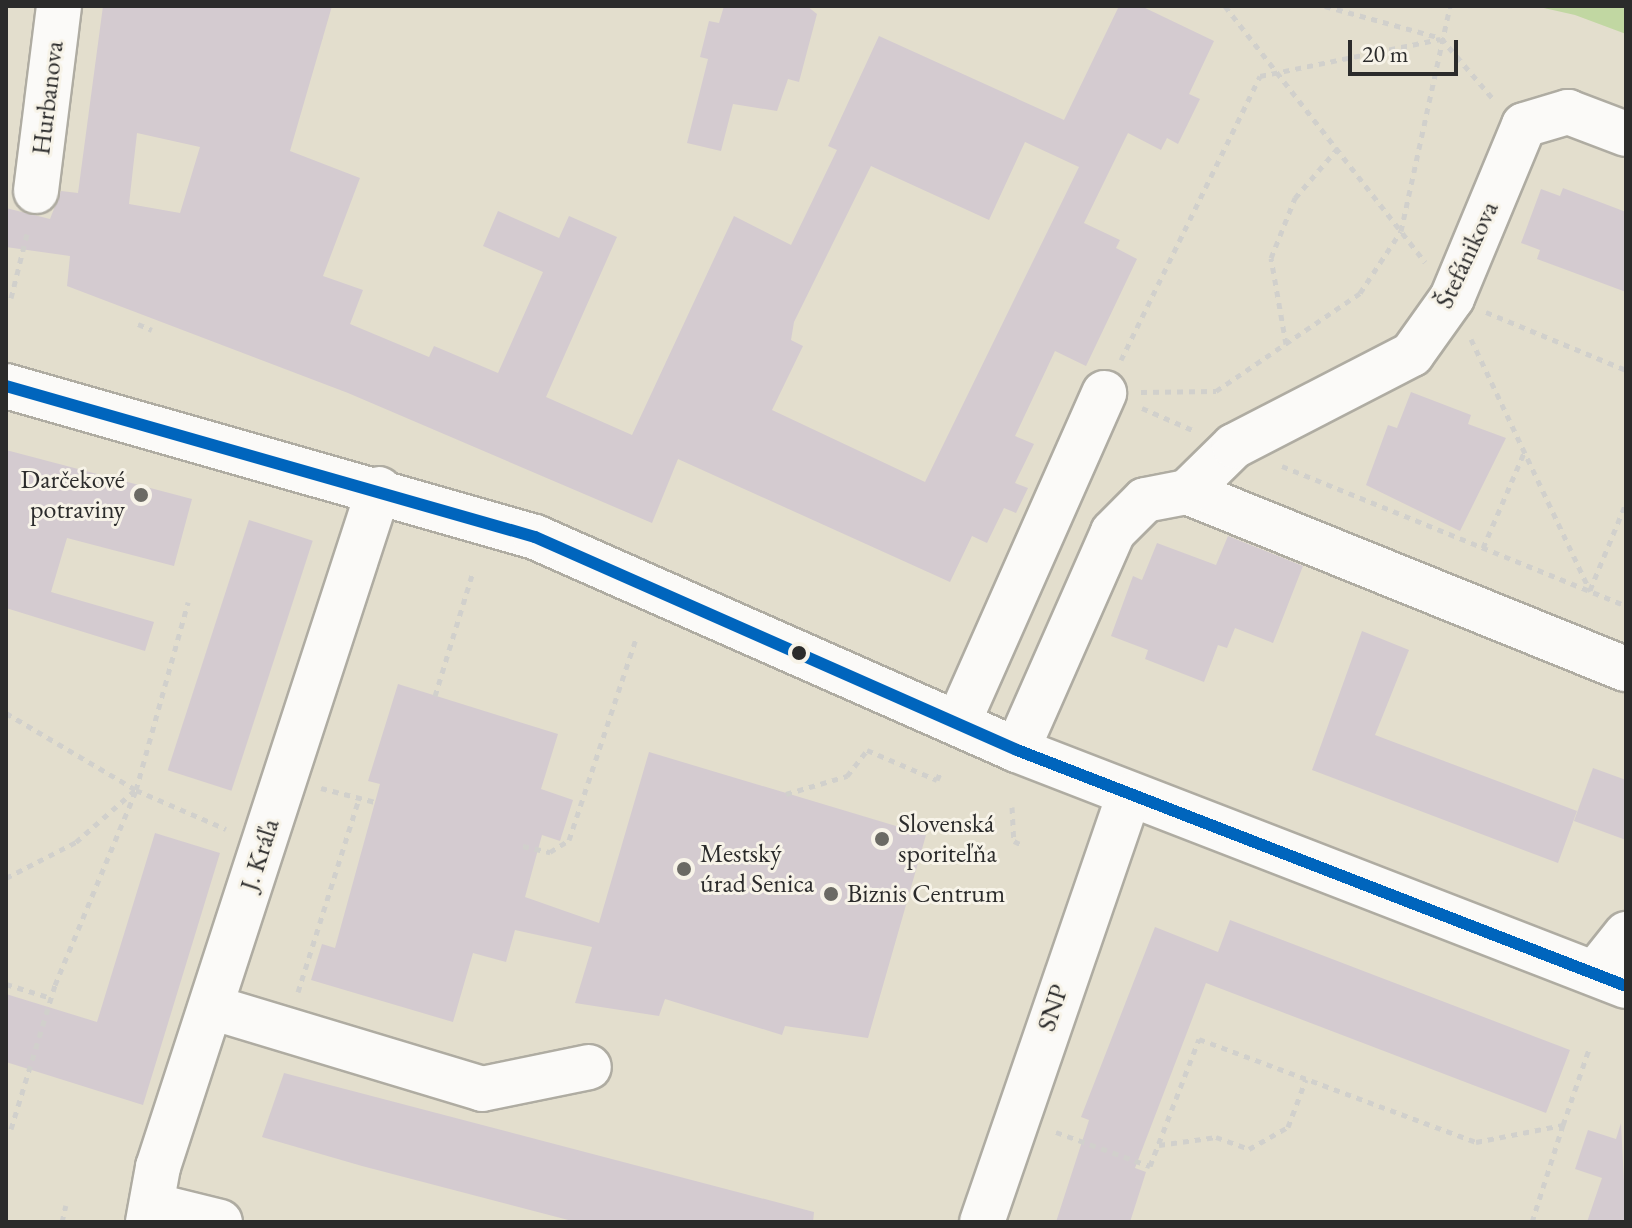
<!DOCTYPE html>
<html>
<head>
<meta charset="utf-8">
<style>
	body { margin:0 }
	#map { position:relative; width:1632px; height:1228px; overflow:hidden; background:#e3decd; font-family:"EB Garamond",serif }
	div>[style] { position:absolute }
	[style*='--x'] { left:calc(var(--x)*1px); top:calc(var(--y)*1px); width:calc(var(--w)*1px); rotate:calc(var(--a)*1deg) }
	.green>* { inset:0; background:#c1d7a2 }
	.building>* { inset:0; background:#d4cbd0; transform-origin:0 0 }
	.path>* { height:5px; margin-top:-2.5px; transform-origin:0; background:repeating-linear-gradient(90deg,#d1d0cc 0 6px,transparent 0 12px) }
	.roads { filter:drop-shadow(2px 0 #afaca2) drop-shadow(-2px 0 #afaca2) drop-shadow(0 2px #afaca2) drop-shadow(0 -2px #afaca2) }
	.minor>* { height:44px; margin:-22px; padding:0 22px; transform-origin:22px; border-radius:22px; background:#fbfaf8 }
	.bus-1>* { height:12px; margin:-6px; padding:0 6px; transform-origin:6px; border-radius:6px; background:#0065bd }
	.dots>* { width:22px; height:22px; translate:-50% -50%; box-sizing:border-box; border:4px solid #f7f3e8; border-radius:50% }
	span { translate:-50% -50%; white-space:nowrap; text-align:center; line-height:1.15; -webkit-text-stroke:6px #f7f3e8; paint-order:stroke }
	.street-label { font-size:26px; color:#2b2b2b }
	.poi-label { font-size:26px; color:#2b2b2b }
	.right { translate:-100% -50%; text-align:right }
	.left { translate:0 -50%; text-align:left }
	.frame { position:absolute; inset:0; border:8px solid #2b2b2b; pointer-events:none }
	.scale { position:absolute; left:1348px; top:40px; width:110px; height:36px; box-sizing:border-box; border:4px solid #2b2b2b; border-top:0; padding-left:10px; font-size:24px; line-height:28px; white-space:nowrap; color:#2b2b2b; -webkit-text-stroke:6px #f7f3e8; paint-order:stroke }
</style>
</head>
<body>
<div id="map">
	<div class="green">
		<i style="clip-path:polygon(1535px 6px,1626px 6px,1626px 34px,1575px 15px)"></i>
	</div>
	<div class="building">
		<i style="clip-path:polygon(evenodd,103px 6px,332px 6px,290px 151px,360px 178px,323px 276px,363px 290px,350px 324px,429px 357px,434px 346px,498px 373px,543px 272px,483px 246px,498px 211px,559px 238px,569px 216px,617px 237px,546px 397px,632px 435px,734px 216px,791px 245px,837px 150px,828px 146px,879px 36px,1064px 120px,1119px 6px,1141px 6px,1214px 41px,1189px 94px,1200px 99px,1178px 144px,1167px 138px,1161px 150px,1128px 133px,1084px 223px,1120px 240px,1116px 248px,1137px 259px,1086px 366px,1055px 351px,1015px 436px,1034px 444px,1015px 483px,1028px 488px,1016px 513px,1004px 508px,987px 543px,972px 536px,950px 582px,678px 459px,652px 523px,348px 393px,67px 286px,70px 256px,6px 247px,6px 208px,50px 219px,61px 191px,78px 193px,103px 6px,137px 133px,200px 147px,180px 213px,129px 204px,137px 133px,103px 6px,1025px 142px,1079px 167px,925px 482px,772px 410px,803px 346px,791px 340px,794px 322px,871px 166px,989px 220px,1025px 142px)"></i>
		<i style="clip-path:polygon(724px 6px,807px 6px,817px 14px,799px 82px,788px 79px,777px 111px,733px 104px,721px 151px,687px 143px,708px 59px,700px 57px,709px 21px,719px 23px)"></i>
		<i style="clip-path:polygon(1563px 188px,1626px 212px,1626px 292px,1537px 259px,1540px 250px,1521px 243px,1541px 189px,1560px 196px)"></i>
		<i style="clip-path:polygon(1411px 392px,1471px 415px,1468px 424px,1506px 438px,1460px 531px,1366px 485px,1388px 425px,1397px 428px)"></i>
		<i style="clip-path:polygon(6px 450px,192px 499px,174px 566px,67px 538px,51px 592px,154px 622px,145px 651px,6px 608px)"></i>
		<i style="left:249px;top:520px;width:67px;height:263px;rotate:18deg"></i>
		<i style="clip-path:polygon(1228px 536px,1303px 566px,1273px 643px,1235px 628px,1227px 648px,1218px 645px,1204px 682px,1145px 659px,1148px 650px,1111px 636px,1133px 576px,1142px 580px,1157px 543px,1216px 565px)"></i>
		<i style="clip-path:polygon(1362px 631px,1409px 650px,1375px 735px,1577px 811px,1558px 863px,1312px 770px)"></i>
		<i style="clip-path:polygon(398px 684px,558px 734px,541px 789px,573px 800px,560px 841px,542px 835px,525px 897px,599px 923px,649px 752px,926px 835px,868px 1038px,785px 1026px,782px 1035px,665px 999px,659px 1016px,575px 1003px,592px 947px,515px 930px,506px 962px,473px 953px,453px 1022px,311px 980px,322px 944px,335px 948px,380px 784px,368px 781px)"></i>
		<i style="clip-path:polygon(1593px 768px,1626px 780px,1626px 840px,1574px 821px)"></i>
		<i style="clip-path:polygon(155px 833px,220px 853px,143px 1105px,6px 1062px,6px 994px,97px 1022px)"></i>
		<i style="clip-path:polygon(1230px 920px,1570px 1050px,1546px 1113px,1206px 983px,1135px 1168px,1146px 1172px,1130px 1222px,1056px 1222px,1089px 1120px,1081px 1117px,1155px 927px,1218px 952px)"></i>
		<i style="clip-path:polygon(284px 1073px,814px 1212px,813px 1222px,576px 1222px,362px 1166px,262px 1137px)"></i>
		<i style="clip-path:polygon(1621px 1123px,1626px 1222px,1587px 1222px,1602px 1178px,1575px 1169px,1588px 1130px,1616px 1139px)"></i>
	</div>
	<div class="path">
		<i style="--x:1225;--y:6;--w:325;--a:52"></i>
		<i style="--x:1325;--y:6;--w:120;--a:15.4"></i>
		<i style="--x:1441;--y:38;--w:83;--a:49.4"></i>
		<i style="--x:11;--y:298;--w:70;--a:-76"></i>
		<i style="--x:1486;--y:312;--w:152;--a:22.5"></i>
		<i style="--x:138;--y:324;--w:15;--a:23"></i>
		<i style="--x:1471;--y:339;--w:279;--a:64.7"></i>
		<i style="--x:1286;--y:344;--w:87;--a:-99.9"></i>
		<i style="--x:1271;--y:258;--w:65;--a:-68.2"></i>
		<i style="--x:1295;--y:198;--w:66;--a:-49.3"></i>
		<i style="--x:1121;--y:360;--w:316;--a:-63.9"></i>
		<i style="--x:1260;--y:76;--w:184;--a:-11.6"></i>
		<i style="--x:1141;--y:392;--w:75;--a:-0.8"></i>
		<i style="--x:1216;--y:391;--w:174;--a:-34.2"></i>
		<i style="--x:1360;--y:293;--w:74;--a:-56.5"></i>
		<i style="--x:1401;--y:231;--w:230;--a:-77.7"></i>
		<i style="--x:1142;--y:408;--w:58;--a:23.5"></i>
		<i style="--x:1282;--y:466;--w:371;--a:22.1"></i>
		<i style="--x:1483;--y:548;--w:103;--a:-66.7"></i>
		<i style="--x:1590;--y:590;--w:94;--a:-67.5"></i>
		<i style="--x:435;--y:696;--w:130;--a:-73"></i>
		<i style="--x:6;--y:713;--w:151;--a:30.6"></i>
		<i style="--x:136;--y:790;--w:98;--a:23.4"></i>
		<i style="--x:321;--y:788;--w:56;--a:14.5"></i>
		<i style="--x:786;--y:794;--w:64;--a:-16.4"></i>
		<i style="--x:847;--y:776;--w:33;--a:-52"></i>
		<i style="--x:867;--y:750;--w:76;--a:23.2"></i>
		<i style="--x:937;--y:780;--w:10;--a:-66"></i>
		<i style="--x:1012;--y:807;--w:34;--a:87"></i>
		<i style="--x:1014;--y:841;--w:9;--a:27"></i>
		<i style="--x:523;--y:846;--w:28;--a:13"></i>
		<i style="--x:550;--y:852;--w:22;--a:-32"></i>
		<i style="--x:569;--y:840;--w:215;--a:-71.6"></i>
		<i style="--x:6;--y:878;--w:79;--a:-27.2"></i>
		<i style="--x:76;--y:842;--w:79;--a:-41.4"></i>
		<i style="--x:6;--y:984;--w:47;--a:17.3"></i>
		<i style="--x:298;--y:992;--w:203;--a:-72.5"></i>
		<i style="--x:11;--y:1129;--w:151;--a:-73"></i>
		<i style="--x:55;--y:985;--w:211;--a:-67.4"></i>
		<i style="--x:136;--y:790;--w:195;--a:-74.5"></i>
		<i style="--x:1056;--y:1132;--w:100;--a:19.9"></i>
		<i style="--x:1150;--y:1166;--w:136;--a:-68.9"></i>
		<i style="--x:1199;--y:1039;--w:296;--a:20.4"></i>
		<i style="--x:1476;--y:1142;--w:89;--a:-11.1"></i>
		<i style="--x:1563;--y:1125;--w:83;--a:-71.1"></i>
		<i style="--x:1159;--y:1145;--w:58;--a:-8"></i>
		<i style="--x:1216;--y:1137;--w:35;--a:20"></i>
		<i style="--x:1249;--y:1149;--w:45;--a:-29.4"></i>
		<i style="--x:1288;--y:1127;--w:51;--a:-69.4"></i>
		<i style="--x:62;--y:1222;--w:17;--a:-77"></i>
		<i style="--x:1532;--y:1222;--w:102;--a:-72.3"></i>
	</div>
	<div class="roads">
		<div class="minor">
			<i style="--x:36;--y:191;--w:186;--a:-82.9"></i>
			<i style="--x:6;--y:386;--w:550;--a:15.93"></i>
			<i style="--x:535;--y:537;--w:527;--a:23.84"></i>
			<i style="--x:1017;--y:750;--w:653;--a:21.18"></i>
			<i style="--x:1187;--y:492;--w:473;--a:22"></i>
			<i style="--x:958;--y:723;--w:361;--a:-66.1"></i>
			<i style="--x:1017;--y:750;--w:238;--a:-66.2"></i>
			<i style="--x:1113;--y:532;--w:45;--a:-45"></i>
			<i style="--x:1145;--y:500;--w:43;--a:-10.8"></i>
			<i style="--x:1187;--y:492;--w:66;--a:-44.4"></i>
			<i style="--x:1234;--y:446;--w:200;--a:-27.3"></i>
			<i style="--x:1412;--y:354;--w:69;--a:-54.5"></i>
			<i style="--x:1452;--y:298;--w:187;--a:-67.4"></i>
			<i style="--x:1524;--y:125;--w:46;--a:-16.5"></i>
			<i style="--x:1568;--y:112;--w:62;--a:20.8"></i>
			<i style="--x:1595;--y:973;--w:50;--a:-51.5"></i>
			<i style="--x:211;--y:1007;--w:283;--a:16.8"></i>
			<i style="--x:482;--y:1089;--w:109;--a:-11.6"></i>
			<i style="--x:152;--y:1205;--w:70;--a:14"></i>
			<i style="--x:148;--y:1222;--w:56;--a:-79.7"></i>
			<i style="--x:158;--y:1167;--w:713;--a:-71.95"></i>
			<i style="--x:982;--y:1222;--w:451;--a:-71"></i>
		</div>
	</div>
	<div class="bus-1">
		<i style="--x:6;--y:386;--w:550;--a:15.93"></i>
		<i style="--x:535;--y:537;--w:527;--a:23.84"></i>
		<i style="--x:1017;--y:750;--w:653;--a:21.18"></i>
	</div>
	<div class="dots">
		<i style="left:141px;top:495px;background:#6b6a64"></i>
		<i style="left:799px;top:653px;background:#2b2b2b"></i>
		<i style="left:882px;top:839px;background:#6b6a64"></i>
		<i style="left:684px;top:869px;background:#6b6a64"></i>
		<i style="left:831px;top:894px;background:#6b6a64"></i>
	</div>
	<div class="street-label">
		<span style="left:48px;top:98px;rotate:-83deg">Hurbanova</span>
		<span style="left:1467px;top:255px;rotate:-65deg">Štefánikova</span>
		<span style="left:260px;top:855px;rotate:-72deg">J. Kráľa</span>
		<span style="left:1053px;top:1008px;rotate:-72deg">SNP</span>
	</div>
	<div class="poi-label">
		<span class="right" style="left:125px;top:495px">Darčekové<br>potraviny</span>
		<span class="left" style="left:898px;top:839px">Slovenská<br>sporiteľňa</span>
		<span class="left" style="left:700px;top:869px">Mestský<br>úrad Senica</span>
		<span class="left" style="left:847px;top:894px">Biznis Centrum</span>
	</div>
	<div class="frame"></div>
	<div class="scale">20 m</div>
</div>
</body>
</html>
